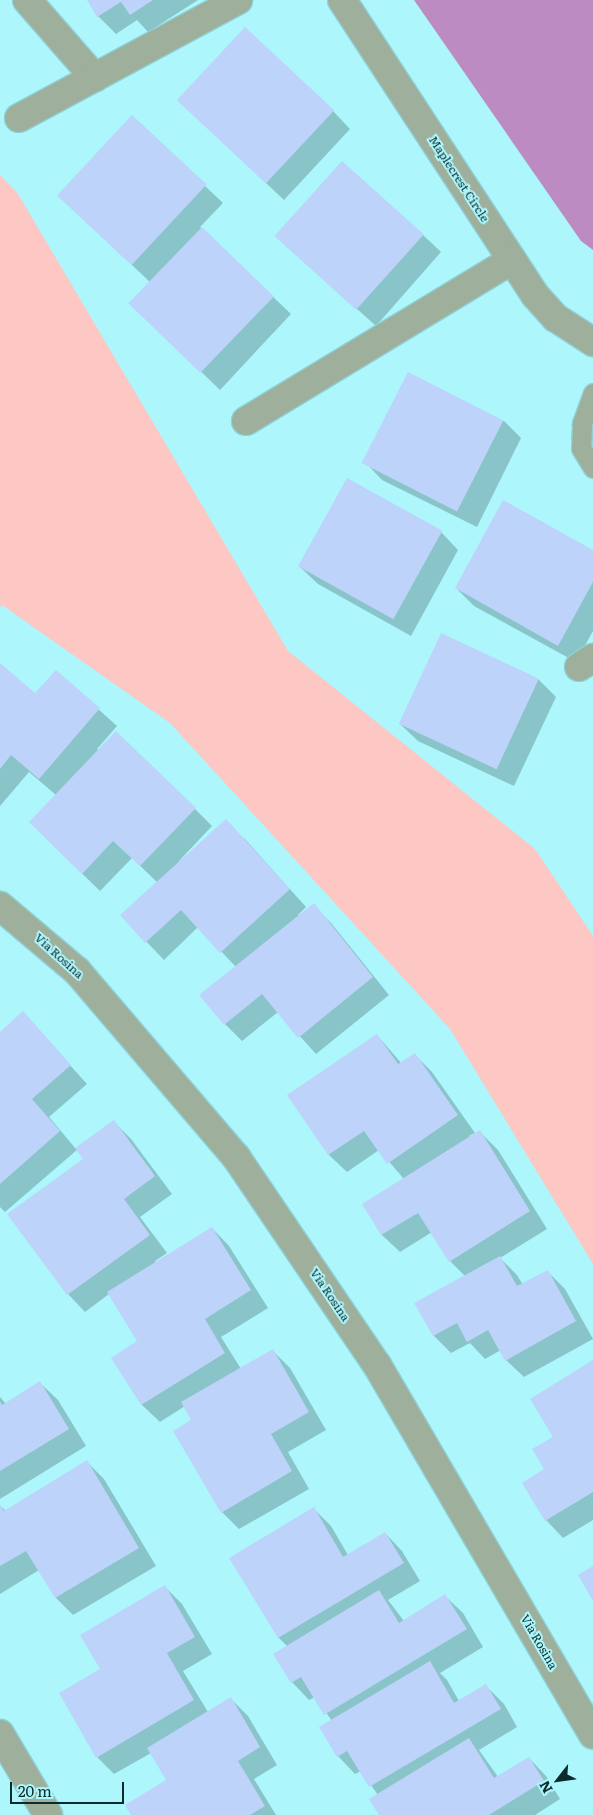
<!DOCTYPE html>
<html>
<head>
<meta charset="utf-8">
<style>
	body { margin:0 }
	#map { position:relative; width:593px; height:1815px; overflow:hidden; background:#acf6fc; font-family:Literata,serif }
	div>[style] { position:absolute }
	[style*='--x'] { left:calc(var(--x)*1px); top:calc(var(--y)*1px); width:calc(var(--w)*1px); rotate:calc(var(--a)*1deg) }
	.green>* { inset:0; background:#fdc7c4 }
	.water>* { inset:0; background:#bb8bc2 }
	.shadow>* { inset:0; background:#0003 }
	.building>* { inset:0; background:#bdd3f9; transform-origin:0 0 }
	.roads { filter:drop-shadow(1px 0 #8fd1d7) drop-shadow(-1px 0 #8fd1d7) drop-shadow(0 1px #8fd1d7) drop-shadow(0 -1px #8fd1d7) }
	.lane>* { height:19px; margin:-9.5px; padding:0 9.5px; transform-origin:9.5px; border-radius:9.5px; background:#9eaf9c }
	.street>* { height:28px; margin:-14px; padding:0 14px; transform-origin:14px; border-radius:14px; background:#9eaf9c }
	span { translate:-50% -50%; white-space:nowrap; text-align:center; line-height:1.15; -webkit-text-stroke:4px #acf6fc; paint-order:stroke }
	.street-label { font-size:12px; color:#0c2b2d }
	.north { position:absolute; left:533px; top:1755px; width:50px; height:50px; -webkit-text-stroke:4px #acf6fc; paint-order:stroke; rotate:240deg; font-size:14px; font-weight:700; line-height:20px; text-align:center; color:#0c2b2d }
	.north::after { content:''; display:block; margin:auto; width:18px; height:22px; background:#0c2b2d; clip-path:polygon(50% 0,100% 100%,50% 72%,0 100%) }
	.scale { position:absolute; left:10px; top:1782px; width:114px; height:22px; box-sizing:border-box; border:2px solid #0c2b2d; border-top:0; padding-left:6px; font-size:15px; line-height:18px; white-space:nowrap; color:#0c2b2d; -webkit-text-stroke:4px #acf6fc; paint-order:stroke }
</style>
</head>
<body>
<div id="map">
	<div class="green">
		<i style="clip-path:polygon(0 175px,18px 194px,288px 651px,535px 849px,593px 936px,593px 1264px,450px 1029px,170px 723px,2px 605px,0 607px)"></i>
	</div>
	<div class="water">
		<i style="clip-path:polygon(414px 0,593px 0,593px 250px,581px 241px)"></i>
	</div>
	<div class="shadow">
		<i style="clip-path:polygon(88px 0,198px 0,148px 32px,137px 20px,116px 34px,98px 16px)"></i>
		<i style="clip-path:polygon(333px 111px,350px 129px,284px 200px,196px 117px)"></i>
		<i style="clip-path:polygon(205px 186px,223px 203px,200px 227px,291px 314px,220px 390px,149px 321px,151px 283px,77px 213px)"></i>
		<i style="clip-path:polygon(423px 235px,441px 252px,376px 326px,277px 237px)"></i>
		<i style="clip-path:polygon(504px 421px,521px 438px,477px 527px,382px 480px,365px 462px)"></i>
		<i style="clip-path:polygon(441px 532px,458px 550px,411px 636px,318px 584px,300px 567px)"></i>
		<i style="clip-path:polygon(593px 551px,593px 631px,576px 662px,474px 606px,456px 588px)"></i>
		<i style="clip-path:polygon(0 665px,35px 695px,56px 671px,117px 726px,97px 749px,195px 809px,212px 826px,179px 861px,180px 863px,244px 838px,306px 907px,298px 915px,300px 916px,313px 905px,331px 923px,389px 995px,316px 1054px,278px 1012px,242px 1041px,225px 1024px,236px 967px,198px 927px,164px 960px,122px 916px,158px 883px,132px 858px,100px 891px,48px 840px,56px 795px,29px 772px,0 806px)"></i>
		<i style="clip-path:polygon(538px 679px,556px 697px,514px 786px,418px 741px,400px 724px)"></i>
		<i style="clip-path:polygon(23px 1013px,87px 1084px,49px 1117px,76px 1149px,113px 1121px,131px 1139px,172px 1194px,140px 1217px,167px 1253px,155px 1261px,156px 1263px,212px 1228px,229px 1246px,268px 1308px,221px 1337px,241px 1369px,273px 1351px,290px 1368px,326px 1430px,288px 1452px,309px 1489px,239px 1529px,222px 1512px,193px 1421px,185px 1406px,160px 1422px,142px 1405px,112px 1358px,139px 1341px,109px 1294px,85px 1312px,68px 1294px,85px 1159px,78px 1149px,5px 1212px,0 1207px,0 1033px)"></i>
		<i style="clip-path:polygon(377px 1035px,402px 1064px,415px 1055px,432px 1072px,475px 1133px,469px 1136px,471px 1138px,480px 1132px,498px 1150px,547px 1229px,500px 1258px,517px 1275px,523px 1285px,547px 1271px,565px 1289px,593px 1339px,524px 1377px,506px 1360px,501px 1350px,485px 1359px,470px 1343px,451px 1353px,434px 1336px,416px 1304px,465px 1276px,450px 1261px,432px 1232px,400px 1252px,382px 1235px,363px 1205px,404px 1179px,379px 1150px,347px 1172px,329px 1155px,289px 1096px)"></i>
		<i style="clip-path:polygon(593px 1362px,593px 1520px,563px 1538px,546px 1520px,546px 1470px,554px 1437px)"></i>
		<i style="clip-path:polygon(40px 1383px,58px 1400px,86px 1446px,0 1499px,0 1397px,6px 1404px)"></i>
		<i style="clip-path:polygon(87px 1462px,104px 1479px,156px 1566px,73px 1615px,56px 1598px,39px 1570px,0 1594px,0 1506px,6px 1511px)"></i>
		<i style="clip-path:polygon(313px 1508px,331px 1526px,348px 1555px,385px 1533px,402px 1551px,420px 1581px,388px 1600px,404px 1621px,445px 1596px,463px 1613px,483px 1647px,440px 1673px,447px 1680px,459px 1701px,486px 1686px,504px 1704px,517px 1727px,479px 1750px,498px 1777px,529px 1758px,546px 1776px,560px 1799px,535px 1815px,380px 1815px,378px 1795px,361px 1771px,355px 1774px,338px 1756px,332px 1721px,315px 1697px,309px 1700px,292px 1682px,288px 1647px,279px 1638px,231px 1558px)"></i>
		<i style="clip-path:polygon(165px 1587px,182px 1604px,212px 1654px,183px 1671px,208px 1712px,231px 1699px,248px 1716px,277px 1765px,254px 1779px,276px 1815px,133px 1815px,168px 1781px,151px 1753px,114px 1774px,97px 1757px,102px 1669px)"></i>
	</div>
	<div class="building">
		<i style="clip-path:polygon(87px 0,153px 0,130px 15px,121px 2px,97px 17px)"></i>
		<i style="left:245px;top:27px;width:122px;height:100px;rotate:43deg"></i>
		<i style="left:132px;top:115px;width:102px;height:110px;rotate:43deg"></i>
		<i style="left:342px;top:161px;width:110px;height:101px;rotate:42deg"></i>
		<i style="left:202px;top:227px;width:100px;height:106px;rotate:44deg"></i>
		<i style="left:408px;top:372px;width:107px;height:102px;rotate:27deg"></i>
		<i style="left:347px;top:478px;width:109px;height:101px;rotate:29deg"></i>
		<i style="clip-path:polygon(503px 500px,593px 550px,593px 582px,558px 646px,455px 588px)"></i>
		<i style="left:441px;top:633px;width:108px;height:100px;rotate:25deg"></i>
		<i style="clip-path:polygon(0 663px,35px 693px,56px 670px,100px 708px,39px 779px,11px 755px,0 769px)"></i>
		<i style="clip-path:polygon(116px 731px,196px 808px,140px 866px,113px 841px,82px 874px,29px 822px)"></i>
		<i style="clip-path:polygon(226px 819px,290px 889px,220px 953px,181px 910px,145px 943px,120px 915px)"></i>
		<i style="clip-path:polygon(314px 903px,373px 977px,298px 1038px,262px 994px,224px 1025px,199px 995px)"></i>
		<i style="clip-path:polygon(23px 1011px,71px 1065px,32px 1099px,60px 1131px,0 1184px,0 1032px)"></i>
		<i style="clip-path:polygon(377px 1034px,398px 1064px,415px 1053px,458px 1115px,387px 1164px,364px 1131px,328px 1155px,287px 1095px)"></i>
		<i style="clip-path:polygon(114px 1120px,155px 1176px,124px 1199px,150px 1235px,67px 1295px,7px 1214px,83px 1159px,75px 1148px)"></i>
		<i style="clip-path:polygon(480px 1130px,530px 1211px,449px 1262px,418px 1213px,381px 1235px,362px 1204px)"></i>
		<i style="clip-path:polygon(212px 1227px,251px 1290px,205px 1319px,225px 1353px,141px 1405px,111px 1358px,137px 1341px,107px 1292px)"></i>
		<i style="clip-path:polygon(500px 1256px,517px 1286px,548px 1270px,576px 1321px,505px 1361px,488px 1330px,467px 1342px,457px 1323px,433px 1336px,414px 1303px)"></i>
		<i style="clip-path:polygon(273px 1349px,309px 1412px,271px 1434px,292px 1471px,221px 1513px,173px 1431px,191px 1420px,181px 1402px)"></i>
		<i style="clip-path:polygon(593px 1360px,593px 1492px,545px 1521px,522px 1483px,544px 1469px,532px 1449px,553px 1437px,530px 1399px)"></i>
		<i style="clip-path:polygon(40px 1381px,69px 1429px,0 1471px,0 1401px,2px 1405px)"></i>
		<i style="clip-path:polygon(87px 1460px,139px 1548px,55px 1598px,26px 1551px,0 1566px,0 1505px,4px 1511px)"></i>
		<i style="clip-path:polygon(314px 1507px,343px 1557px,385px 1532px,404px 1563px,278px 1638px,229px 1558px)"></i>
		<i style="clip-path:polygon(593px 1566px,593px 1601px,578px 1575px)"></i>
		<i style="clip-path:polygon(165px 1585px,195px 1637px,167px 1653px,194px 1700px,96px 1758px,59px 1693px,100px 1669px,80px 1635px)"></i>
		<i style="clip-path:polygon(379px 1590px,399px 1623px,445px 1594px,467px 1629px,324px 1715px,301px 1677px,291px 1683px,273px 1654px)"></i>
		<i style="clip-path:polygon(430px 1661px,454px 1703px,486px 1684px,501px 1709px,369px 1787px,347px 1751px,337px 1757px,319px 1727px)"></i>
		<i style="clip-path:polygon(231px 1697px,260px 1747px,238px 1761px,265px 1806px,250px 1815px,131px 1815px,125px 1805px,166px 1780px,147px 1748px)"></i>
		<i style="clip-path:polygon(469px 1738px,494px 1778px,529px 1757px,544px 1781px,489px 1815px,379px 1815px,369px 1799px)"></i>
	</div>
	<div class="roads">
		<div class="lane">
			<i style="--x:593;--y:393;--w:33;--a:110"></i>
			<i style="--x:582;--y:424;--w:24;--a:92"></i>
			<i style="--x:581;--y:448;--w:23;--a:59"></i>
		</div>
		<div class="street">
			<i style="--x:27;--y:0;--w:103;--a:48.9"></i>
			<i style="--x:342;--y:0;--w:353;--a:56.8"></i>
			<i style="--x:535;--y:295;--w:31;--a:48"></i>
			<i style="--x:556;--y:318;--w:44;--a:33"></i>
			<i style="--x:19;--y:118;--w:249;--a:-28.3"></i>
			<i style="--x:246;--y:421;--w:311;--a:-31.2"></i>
			<i style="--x:579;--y:667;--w:17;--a:-33"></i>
			<i style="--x:0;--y:906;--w:101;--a:40.2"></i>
			<i style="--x:77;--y:971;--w:245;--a:49.5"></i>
			<i style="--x:236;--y:1157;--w:251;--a:55.9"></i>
			<i style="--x:377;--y:1365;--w:428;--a:59.7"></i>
			<i style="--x:0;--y:1734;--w:94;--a:59.3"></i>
		</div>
	</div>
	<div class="street-label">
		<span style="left:459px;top:179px;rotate:57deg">Maplecrest Circle</span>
		<span style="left:59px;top:956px;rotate:42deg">Via Rosina</span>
		<span style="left:330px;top:1295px;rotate:56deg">Via Rosina</span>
		<span style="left:539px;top:1642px;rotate:60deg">Via Rosina</span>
	</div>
	<div class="north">N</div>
	<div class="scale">20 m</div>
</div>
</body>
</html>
